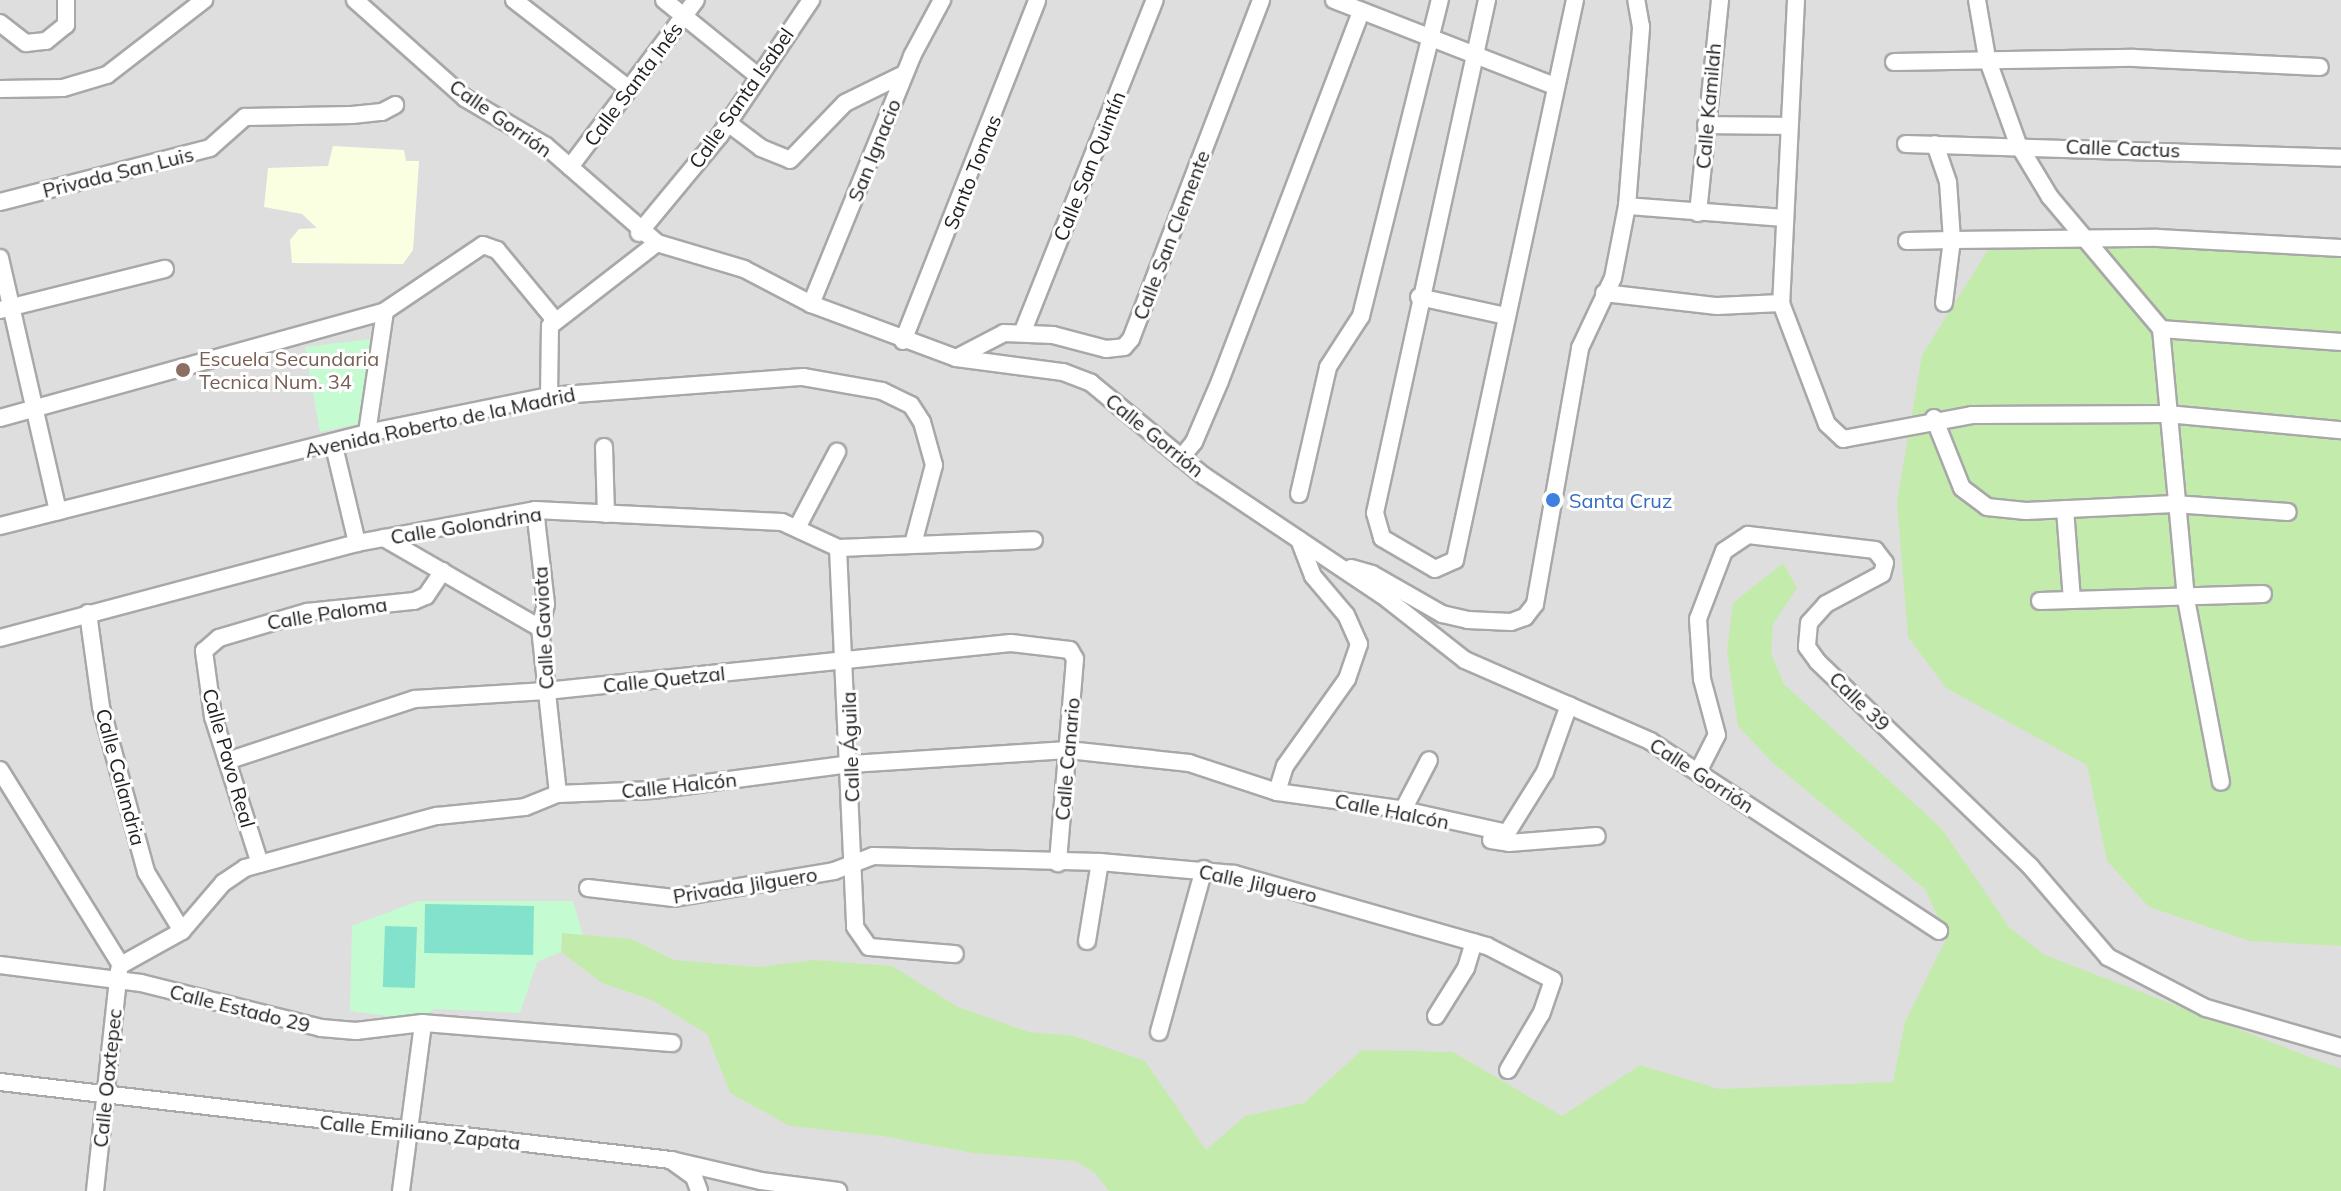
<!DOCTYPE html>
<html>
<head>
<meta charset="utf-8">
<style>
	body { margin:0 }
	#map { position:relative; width:2341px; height:1191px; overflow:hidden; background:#f1efe7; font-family:Mulish,sans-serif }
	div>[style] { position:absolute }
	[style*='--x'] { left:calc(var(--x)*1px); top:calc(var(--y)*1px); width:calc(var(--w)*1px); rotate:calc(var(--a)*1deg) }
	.residential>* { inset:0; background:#dfdede; transform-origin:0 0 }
	.education>* { inset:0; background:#fbffe2 }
	.grass>* { inset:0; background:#c3ecac }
	.park>* { inset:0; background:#c4fbd0 }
	.pitch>* { inset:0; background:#83e2cb; transform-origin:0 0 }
	.roads { filter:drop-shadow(2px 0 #a8a8a8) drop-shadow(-2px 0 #a8a8a8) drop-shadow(0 2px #a8a8a8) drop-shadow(0 -2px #a8a8a8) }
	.minor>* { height:16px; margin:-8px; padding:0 8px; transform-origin:8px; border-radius:8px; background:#fff }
	.dots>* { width:22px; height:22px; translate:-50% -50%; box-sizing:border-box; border:4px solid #fff; border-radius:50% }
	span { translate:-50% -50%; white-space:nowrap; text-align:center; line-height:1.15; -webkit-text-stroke:6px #fff; paint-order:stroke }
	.street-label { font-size:20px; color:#212121 }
	.education-label { font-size:20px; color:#785e54 }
	.left { translate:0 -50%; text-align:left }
	.shop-label { font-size:20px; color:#366cbe }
</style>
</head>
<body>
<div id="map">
	<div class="residential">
		<i style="left:0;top:0;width:2341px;height:1191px"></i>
	</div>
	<div class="education">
		<i style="clip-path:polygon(333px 146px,404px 150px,406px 161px,419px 161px,413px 250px,403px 264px,292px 263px,290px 240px,299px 229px,317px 228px,302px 214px,264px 207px,268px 168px,328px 166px)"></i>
	</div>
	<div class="grass">
		<i style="clip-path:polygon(2041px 236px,2341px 240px,2341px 946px,2250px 941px,2149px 907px,2107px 861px,2087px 765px,1946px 688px,1908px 637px,1897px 502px,1922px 355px,1993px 242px)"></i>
		<i style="clip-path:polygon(1783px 563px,1797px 588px,1773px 624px,1771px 653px,1784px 684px,1942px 829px,2009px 927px,2045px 955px,2341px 1069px,2341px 1191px,1109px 1191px,1095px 1173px,1075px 1161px,973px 1153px,882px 1136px,790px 1126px,730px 1093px,707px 1034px,652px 1000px,602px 983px,561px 952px,562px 933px,631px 939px,674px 960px,757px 967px,814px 960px,892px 966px,958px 1007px,1029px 1032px,1074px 1036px,1145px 1061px,1206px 1150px,1245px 1116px,1304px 1103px,1362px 1050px,1453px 1052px,1562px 1116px,1640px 1065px,1719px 1089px,1893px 1082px,1905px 1022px,1947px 937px,1925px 889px,1772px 762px,1738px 726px,1727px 651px,1733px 603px)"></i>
	</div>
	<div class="park">
		<i style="clip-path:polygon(370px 339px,363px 423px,320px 432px,305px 347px)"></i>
		<i style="clip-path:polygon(418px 901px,573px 901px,583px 935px,562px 933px,561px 952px,537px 962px,520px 1013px,434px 1009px,420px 1020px,350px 1011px,352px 926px)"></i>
	</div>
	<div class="pitch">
		<i style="left:425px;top:904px;width:109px;height:49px;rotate:1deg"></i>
		<i style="left:385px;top:926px;width:32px;height:61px;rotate:2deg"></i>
	</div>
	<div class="roads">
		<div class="minor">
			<i style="--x:355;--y:0;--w:147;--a:41.7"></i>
			<i style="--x:465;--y:98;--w:94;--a:30.7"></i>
			<i style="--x:546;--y:146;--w:147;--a:41.1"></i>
			<i style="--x:657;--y:243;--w:91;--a:16.6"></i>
			<i style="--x:744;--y:269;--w:76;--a:27.6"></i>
			<i style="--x:811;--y:304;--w:155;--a:20.4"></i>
			<i style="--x:956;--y:358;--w:108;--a:7.5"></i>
			<i style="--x:1063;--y:372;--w:30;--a:21"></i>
			<i style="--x:1091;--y:383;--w:146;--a:39.5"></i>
			<i style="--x:1204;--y:476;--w:214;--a:33.8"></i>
			<i style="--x:1382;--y:595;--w:105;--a:38.1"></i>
			<i style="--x:1465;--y:660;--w:202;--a:23.6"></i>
			<i style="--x:1650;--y:741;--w:346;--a:33.3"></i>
			<i style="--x:514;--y:0;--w:144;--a:37.7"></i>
			<i style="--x:664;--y:0;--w:121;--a:39"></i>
			<i style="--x:1334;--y:0;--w:237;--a:21.3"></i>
			<i style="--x:1487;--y:0;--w:525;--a:102.32"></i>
			<i style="--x:1375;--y:513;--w:26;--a:74"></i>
			<i style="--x:1382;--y:538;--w:61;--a:30.3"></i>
			<i style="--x:1435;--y:569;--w:22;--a:-24"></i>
			<i style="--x:1455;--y:560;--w:573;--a:-77.91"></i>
			<i style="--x:1796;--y:0;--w:303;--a:92.8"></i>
			<i style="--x:1781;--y:303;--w:129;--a:69.2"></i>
			<i style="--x:1827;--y:424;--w:22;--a:43"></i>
			<i style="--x:1843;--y:439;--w:131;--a:-10.5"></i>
			<i style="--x:1972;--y:415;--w:195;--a:-0.3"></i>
			<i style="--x:2167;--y:414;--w:175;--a:5.3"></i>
			<i style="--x:1977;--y:0;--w:59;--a:80.2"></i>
			<i style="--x:1987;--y:58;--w:91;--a:70.2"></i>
			<i style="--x:2018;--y:144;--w:62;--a:58.9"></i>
			<i style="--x:2050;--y:197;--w:172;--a:49.9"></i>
			<i style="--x:2161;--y:329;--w:271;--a:84.7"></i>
			<i style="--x:2186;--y:599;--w:186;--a:79.2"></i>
			<i style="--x:0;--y:23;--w:33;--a:38"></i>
			<i style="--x:26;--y:43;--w:20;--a:-6"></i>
			<i style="--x:46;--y:41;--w:26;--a:-39"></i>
			<i style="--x:66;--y:25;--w:25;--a:-90"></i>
			<i style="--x:1894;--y:62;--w:240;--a:-1"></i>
			<i style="--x:2134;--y:58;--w:186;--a:2.8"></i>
			<i style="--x:0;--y:89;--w:63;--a:-0.9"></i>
			<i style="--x:63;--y:88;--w:46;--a:-16.5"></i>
			<i style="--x:107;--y:75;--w:123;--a:-37.7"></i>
			<i style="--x:728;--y:123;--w:41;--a:37.1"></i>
			<i style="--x:761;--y:148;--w:31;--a:22"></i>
			<i style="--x:790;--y:160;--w:79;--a:-46"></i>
			<i style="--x:845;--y:103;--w:66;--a:-26.2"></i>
			<i style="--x:1706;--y:125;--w:83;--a:0.7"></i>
			<i style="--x:1906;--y:144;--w:435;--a:1.8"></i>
			<i style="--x:570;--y:167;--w:209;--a:-53"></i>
			<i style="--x:0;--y:202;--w:217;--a:-14.4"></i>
			<i style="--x:210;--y:148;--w:47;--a:-41.5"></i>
			<i style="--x:245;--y:117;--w:107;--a:-1.1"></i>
			<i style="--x:352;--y:115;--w:30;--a:-6"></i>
			<i style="--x:382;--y:112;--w:15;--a:-28"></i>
			<i style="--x:1627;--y:206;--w:156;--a:4.4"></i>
			<i style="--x:1698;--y:213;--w:214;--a:-84.1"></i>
			<i style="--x:639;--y:233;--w:127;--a:-50.4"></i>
			<i style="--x:720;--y:135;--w:163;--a:-56"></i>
			<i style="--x:1907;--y:241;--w:45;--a:-1.3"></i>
			<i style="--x:1952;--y:240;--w:58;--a:-93.9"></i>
			<i style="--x:1948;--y:182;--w:40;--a:-108.9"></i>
			<i style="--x:0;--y:258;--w:260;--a:77.1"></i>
			<i style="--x:1604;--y:293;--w:114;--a:6.6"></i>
			<i style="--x:1717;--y:306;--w:64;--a:-2.7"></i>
			<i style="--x:1419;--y:297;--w:89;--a:12.3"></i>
			<i style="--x:1944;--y:303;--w:64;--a:-82.8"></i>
			<i style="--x:1952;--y:240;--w:206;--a:-0.6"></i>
			<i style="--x:2158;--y:238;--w:183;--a:3.1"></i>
			<i style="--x:811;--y:304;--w:268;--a:-67.8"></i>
			<i style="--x:912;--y:56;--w:64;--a:-61.8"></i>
			<i style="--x:0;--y:310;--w:170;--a:-14"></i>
			<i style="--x:2161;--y:329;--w:180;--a:4.1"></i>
			<i style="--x:1023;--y:331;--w:356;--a:-68.3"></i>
			<i style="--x:903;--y:341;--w:366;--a:-68.5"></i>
			<i style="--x:956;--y:358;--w:54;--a:-27.5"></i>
			<i style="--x:1004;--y:333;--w:49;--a:2.3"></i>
			<i style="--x:1053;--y:335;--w:55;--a:14.8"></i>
			<i style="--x:1106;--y:349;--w:18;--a:-6"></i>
			<i style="--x:1124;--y:347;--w:11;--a:-49"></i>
			<i style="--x:1131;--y:339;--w:363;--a:-69"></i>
			<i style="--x:549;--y:396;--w:70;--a:-89.2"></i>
			<i style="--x:550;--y:326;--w:135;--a:-37.8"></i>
			<i style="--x:0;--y:418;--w:400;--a:-15.5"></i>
			<i style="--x:385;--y:311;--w:118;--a:-34"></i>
			<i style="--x:483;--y:245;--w:15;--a:20"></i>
			<i style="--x:497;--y:250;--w:91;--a:50.4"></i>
			<i style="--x:1934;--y:418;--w:75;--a:68.2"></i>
			<i style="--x:1962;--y:488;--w:31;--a:37"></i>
			<i style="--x:1987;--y:507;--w:39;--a:6"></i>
			<i style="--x:2026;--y:511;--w:148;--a:-2.7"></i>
			<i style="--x:2174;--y:504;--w:114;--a:4"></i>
			<i style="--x:367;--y:433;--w:123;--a:-81.6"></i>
			<i style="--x:333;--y:442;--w:104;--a:76.6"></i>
			<i style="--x:604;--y:447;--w:67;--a:88.3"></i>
			<i style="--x:1181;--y:458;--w:21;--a:-51"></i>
			<i style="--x:1194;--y:442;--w:66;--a:-66.9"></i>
			<i style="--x:1220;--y:381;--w:396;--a:-69.1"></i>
			<i style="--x:1299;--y:494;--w:130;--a:-77.1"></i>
			<i style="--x:1328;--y:367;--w:61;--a:-57.1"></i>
			<i style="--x:1361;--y:316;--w:326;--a:-76"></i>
			<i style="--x:2065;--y:509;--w:91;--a:85.6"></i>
			<i style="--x:535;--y:510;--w:95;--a:83.3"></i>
			<i style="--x:546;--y:604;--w:25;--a:104"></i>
			<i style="--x:540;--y:628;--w:167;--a:83.8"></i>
			<i style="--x:0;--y:526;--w:379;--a:-14.2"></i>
			<i style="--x:367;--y:433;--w:186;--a:-11.5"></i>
			<i style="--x:549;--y:396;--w:255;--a:-4.3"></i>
			<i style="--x:803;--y:377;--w:80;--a:10"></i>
			<i style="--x:882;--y:391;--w:32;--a:26"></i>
			<i style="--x:911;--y:405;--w:20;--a:57"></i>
			<i style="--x:922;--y:422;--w:45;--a:74.4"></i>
			<i style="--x:934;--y:465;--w:82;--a:104.9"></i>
			<i style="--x:798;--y:526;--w:84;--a:-62.2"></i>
			<i style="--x:384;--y:538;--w:180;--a:30"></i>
			<i style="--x:838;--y:548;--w:379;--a:87.4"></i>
			<i style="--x:855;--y:927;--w:24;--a:55"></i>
			<i style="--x:869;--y:947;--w:86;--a:4.7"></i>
			<i style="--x:1351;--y:568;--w:22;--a:16"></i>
			<i style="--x:1372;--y:574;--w:81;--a:29.7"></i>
			<i style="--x:1442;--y:614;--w:27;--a:13"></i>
			<i style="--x:1468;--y:620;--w:43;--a:2.7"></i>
			<i style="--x:1511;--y:622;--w:15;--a:-20"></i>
			<i style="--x:1525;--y:617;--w:16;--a:-52"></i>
			<i style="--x:1535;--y:604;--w:260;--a:-80"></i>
			<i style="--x:1580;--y:348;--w:77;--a:-64.8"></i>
			<i style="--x:1613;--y:278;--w:73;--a:-79"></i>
			<i style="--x:1627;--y:206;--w:180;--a:-85.5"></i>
			<i style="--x:1641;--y:27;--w:27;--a:-100"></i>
			<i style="--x:2040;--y:601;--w:223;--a:-1.8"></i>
			<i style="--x:88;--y:613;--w:95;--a:82.1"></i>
			<i style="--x:101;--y:707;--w:171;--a:74.7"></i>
			<i style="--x:146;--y:872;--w:69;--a:58.6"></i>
			<i style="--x:0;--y:638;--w:369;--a:-14.9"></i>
			<i style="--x:357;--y:543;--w:181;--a:-10.5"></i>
			<i style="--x:535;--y:510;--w:247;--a:2.8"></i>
			<i style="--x:782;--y:522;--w:62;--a:24.9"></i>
			<i style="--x:838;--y:548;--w:196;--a:-2.3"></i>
			<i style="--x:227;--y:761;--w:198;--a:-18.3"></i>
			<i style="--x:415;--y:699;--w:131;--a:-3.5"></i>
			<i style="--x:546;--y:691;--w:467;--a:-5.9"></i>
			<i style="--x:1011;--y:643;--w:59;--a:6.8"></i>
			<i style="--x:1070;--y:650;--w:10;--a:61"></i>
			<i style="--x:1075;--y:659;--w:205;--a:94.8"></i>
			<i style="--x:0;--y:770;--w:229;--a:58.2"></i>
			<i style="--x:1699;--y:770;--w:39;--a:-63"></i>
			<i style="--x:1717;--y:735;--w:58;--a:-105"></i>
			<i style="--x:1702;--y:679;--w:60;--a:-93.8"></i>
			<i style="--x:1698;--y:619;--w:73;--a:-69.1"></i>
			<i style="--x:1724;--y:551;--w:29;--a:-34"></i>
			<i style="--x:1748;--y:535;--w:128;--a:6.7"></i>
			<i style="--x:1875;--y:550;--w:16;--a:52"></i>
			<i style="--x:1885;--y:563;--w:11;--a:105"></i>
			<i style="--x:1882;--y:574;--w:64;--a:151.8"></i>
			<i style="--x:1826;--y:604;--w:25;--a:132"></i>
			<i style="--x:1809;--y:623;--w:24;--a:95"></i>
			<i style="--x:1807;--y:647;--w:19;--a:54"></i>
			<i style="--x:1818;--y:662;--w:294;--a:43.9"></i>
			<i style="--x:2030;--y:866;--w:120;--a:49.4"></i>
			<i style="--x:2108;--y:957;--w:110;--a:27.5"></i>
			<i style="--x:2206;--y:1008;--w:141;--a:16.1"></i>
			<i style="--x:1277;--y:792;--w:27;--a:-73"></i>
			<i style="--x:1285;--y:766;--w:107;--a:-54.5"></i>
			<i style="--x:1347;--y:679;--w:37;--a:-71"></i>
			<i style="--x:1359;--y:644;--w:32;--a:-114"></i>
			<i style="--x:1346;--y:615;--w:51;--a:-130.2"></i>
			<i style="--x:1313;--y:576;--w:39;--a:-111"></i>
			<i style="--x:1403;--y:810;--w:56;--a:-62.5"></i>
			<i style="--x:1491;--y:840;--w:18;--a:9"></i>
			<i style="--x:1509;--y:843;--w:88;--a:-4.5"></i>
			<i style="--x:260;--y:864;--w:154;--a:-107.7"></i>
			<i style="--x:213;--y:717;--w:67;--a:-97.8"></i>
			<i style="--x:204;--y:651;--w:20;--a:-41"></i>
			<i style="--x:219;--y:638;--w:92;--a:-16.5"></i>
			<i style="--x:307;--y:612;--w:108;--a:-5.9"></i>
			<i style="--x:414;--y:601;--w:13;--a:-23"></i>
			<i style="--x:426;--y:596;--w:30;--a:-56"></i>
			<i style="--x:588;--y:888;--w:86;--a:6.7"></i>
			<i style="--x:673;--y:898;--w:163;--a:-9.5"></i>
			<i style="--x:834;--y:871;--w:42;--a:-21"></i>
			<i style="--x:873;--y:856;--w:227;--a:1.5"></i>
			<i style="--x:1100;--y:862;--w:135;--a:5.1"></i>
			<i style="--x:1234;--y:874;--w:263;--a:15.9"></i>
			<i style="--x:1487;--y:946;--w:74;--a:27.3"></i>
			<i style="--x:1553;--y:980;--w:36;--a:109"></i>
			<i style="--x:1541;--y:1014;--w:65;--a:120.5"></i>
			<i style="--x:1087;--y:941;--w:80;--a:-80.7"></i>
			<i style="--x:0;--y:965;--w:142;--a:7.3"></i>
			<i style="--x:141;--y:983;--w:186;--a:14"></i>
			<i style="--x:321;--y:1028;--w:35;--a:5"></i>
			<i style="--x:356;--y:1031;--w:67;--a:-6.8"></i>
			<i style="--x:423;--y:1023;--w:250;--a:4.6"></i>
			<i style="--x:121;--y:965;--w:70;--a:-29.1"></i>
			<i style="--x:182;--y:931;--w:63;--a:-49.5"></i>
			<i style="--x:223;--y:883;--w:27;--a:-34"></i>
			<i style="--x:245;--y:868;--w:199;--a:-15.2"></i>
			<i style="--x:437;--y:816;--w:88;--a:-5.8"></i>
			<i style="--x:525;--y:807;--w:35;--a:-22"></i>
			<i style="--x:558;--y:794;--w:95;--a:-2.4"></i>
			<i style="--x:653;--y:790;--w:200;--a:-7.5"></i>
			<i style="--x:851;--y:764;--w:217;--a:-3.7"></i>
			<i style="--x:1068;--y:750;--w:122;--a:6.1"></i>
			<i style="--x:1189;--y:763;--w:93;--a:18.2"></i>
			<i style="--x:1277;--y:792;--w:123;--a:7.9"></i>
			<i style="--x:1399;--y:809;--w:111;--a:12.5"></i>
			<i style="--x:1507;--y:833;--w:72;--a:-58.1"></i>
			<i style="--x:1545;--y:772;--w:71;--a:-70.3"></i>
			<i style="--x:1436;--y:1016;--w:57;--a:-58"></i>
			<i style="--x:1466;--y:968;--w:27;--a:-73"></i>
			<i style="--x:1159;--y:1032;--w:169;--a:-74.6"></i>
			<i style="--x:0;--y:1082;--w:676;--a:6.63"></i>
			<i style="--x:671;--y:1160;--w:92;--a:13.1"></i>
			<i style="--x:761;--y:1181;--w:78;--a:7.4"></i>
			<i style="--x:672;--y:1161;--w:27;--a:36"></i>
			<i style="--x:694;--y:1177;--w:15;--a:70"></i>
			<i style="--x:95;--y:1191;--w:222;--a:-83.8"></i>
			<i style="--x:401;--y:1191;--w:169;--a:-82.5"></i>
		</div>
	</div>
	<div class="dots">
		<i style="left:183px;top:370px;background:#8d6e63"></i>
		<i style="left:1553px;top:500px;background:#3f7fe0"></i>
	</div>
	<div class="street-label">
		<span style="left:633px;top:84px;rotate:-53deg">Calle Santa Inés</span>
		<span style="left:741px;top:98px;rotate:-55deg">Calle Santa Isabel</span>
		<span style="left:1708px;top:106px;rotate:-85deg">Calle Kamilah</span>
		<span style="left:501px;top:118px;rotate:35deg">Calle Gorrión</span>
		<span style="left:2123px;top:148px;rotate:2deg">Calle Cactus</span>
		<span style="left:874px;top:150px;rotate:-68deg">San Ignacio</span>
		<span style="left:1089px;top:166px;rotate:-68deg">Calle San Quintín</span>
		<span style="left:118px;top:172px;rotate:-14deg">Privada San Luis</span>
		<span style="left:972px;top:172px;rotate:-68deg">Santo Tomas</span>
		<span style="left:1171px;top:235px;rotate:-69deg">Calle San Clemente</span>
		<span style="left:440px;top:422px;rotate:-12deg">Avenida Roberto de la Madrid</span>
		<span style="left:1155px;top:435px;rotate:39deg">Calle Gorrión</span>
		<span style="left:466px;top:525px;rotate:-9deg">Calle Golondrina</span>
		<span style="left:327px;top:613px;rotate:-9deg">Calle Paloma</span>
		<span style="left:543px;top:628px;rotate:-93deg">Calle Gaviota</span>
		<span style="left:664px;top:679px;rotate:-6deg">Calle Quetzal</span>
		<span style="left:1860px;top:701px;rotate:44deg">Calle 39</span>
		<span style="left:850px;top:747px;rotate:-92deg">Calle Águila</span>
		<span style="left:229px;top:758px;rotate:74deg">Calle Pavo Real</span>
		<span style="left:1067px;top:759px;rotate:-85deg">Calle Canario</span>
		<span style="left:1702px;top:775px;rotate:33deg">Calle Gorrión</span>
		<span style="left:121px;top:777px;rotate:75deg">Calle Calandria</span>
		<span style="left:679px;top:785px;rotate:-6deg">Calle Halcón</span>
		<span style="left:1392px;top:811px;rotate:11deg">Calle Halcón</span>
		<span style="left:1258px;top:883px;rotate:12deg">Calle Jilguero</span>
		<span style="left:745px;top:885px;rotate:-9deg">Privada Jilguero</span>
		<span style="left:240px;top:1008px;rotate:14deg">Calle Estado 29</span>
		<span style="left:107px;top:1078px;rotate:-84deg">Calle Oaxtepec</span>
		<span style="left:420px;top:1132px;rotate:6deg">Calle Emiliano Zapata</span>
	</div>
	<div class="education-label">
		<span class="left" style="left:199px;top:370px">Escuela Secundaria<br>Tecnica Num. 34</span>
	</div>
	<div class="shop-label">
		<span class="left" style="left:1569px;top:500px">Santa Cruz</span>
	</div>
</div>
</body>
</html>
